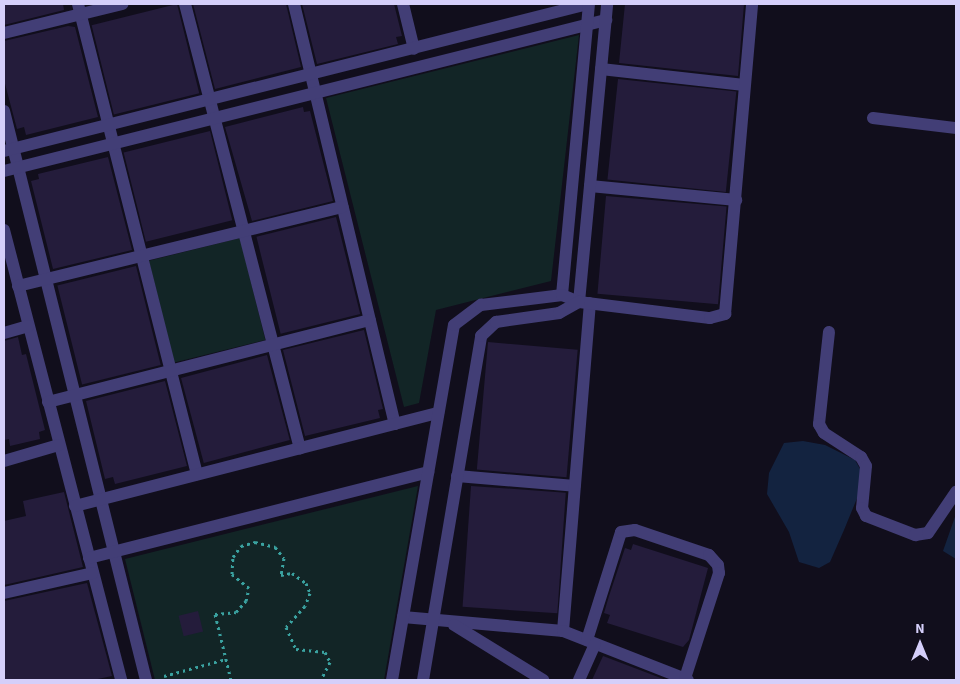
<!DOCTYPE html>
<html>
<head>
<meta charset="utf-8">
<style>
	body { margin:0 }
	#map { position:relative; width:960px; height:684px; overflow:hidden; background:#110e1c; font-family:"Source Sans 3",sans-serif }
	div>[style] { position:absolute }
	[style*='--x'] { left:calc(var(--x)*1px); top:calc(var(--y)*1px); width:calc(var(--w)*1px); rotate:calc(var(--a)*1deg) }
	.green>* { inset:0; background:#122526; transform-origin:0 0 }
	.water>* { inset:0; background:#132340 }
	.building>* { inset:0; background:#241c3b; transform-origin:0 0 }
	.path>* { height:3px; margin-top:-1.5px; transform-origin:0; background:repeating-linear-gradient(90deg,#3aa2a0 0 2.5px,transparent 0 6.5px) }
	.minor>* { height:12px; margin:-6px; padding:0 6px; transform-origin:6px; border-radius:6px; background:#423e76 }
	span { translate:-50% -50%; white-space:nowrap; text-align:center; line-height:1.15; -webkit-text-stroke:4px #110e1c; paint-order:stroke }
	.frame { position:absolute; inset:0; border:5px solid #d5cffa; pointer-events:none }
	.north { position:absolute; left:895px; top:619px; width:50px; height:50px; -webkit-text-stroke:4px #110e1c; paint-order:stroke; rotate:0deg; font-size:14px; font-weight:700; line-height:20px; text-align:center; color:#d5cffa }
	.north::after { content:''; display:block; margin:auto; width:18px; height:22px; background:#d5cffa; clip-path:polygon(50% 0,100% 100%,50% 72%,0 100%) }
</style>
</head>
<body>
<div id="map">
	<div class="green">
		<i style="clip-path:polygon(579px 35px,551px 281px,436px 310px,419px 403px,404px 407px,326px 98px)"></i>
		<i style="left:240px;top:238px;width:105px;height:94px;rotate:76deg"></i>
		<i style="clip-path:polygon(418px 486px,384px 680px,155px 680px,125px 559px)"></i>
	</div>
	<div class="water">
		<i style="clip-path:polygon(803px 441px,825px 445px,855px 460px,860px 469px,860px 491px,844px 530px,830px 562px,819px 568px,799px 562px,789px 532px,767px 494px,769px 473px,784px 443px)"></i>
		<i style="clip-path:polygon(956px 514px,956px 559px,943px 551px)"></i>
	</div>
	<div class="building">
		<i style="clip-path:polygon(4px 4px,63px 4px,64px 10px,4px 25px)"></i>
		<i style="left:177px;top:4px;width:92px;height:88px;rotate:76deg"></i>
		<i style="clip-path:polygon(193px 4px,286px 4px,301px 67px,215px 89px)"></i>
		<i style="clip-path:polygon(302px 4px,394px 4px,402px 36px,396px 37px,398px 44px,317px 64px)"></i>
		<i style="clip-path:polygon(625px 4px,744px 4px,738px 76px,619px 63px)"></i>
		<i style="clip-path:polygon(68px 26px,75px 27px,98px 117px,26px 135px,24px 127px,17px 129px,4px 80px,4px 41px)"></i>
		<i style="left:618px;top:79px;width:119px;height:101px;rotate:6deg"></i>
		<i style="clip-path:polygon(303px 107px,304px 112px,310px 111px,333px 201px,252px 221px,225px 127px)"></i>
		<i style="left:210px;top:131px;width:92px;height:89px;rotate:76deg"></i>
		<i style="clip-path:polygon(108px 157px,132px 250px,53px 269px,31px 181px,39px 179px,38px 174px)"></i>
		<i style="left:606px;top:196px;width:121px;height:98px;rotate:5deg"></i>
		<i style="left:336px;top:217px;width:100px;height:82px;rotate:76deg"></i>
		<i style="left:136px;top:266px;width:102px;height:81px;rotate:76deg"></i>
		<i style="clip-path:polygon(364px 330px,383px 409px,378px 410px,380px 418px,305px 436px,283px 350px)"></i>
		<i style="clip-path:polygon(18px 337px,22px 355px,26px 354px,45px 430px,39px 432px,40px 439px,10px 446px,9px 439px,4px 440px,4px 341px)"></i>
		<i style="left:488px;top:342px;width:90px;height:128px;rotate:5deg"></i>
		<i style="left:267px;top:355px;width:88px;height:89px;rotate:75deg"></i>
		<i style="clip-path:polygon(165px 381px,187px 466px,115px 484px,113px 477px,105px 479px,86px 401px)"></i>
		<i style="left:471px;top:486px;width:95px;height:121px;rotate:4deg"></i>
		<i style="clip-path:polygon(64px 492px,83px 567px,4px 585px,4px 521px,26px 516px,23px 501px)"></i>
		<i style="clip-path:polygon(633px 544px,708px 568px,689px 640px,683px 647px,607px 623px,610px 615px,604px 613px,609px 596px,625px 548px,631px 550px)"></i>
		<i style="clip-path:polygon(87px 583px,112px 676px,93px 680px,4px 680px,4px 601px)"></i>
		<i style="left:198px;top:611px;width:21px;height:20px;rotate:76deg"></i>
		<i style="clip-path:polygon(603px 656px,666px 680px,592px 680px)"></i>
	</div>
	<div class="path">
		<i style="--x:164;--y:676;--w:64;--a:-15.3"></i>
		<i style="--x:231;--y:680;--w:68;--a:-103.6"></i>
		<i style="--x:215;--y:614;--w:21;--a:-5"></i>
		<i style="--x:236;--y:612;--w:15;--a:-48"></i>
		<i style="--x:246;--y:601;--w:13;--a:-77"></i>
		<i style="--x:249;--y:588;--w:22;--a:-141"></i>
		<i style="--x:232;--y:574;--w:17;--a:-87"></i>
		<i style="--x:233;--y:557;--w:14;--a:-54"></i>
		<i style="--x:241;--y:546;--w:15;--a:-16"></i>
		<i style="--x:255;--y:542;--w:21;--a:14"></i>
		<i style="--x:275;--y:547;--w:14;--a:51"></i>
		<i style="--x:284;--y:558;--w:17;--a:100"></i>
		<i style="--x:281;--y:575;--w:11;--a:-10"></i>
		<i style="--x:292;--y:573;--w:17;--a:36"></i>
		<i style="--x:306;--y:583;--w:11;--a:68"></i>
		<i style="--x:310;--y:593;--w:14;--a:111"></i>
		<i style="--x:305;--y:606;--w:28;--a:132"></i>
		<i style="--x:286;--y:627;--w:24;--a:66"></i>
		<i style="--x:296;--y:649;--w:29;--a:6"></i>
		<i style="--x:325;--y:652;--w:11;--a:63"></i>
		<i style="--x:330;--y:662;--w:20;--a:117"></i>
	</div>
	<div class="minor">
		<i style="--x:78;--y:4;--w:485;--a:75.8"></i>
		<i style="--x:185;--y:4;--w:459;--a:75.5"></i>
		<i style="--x:294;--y:4;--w:432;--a:76.5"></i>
		<i style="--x:403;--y:4;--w:46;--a:76.3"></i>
		<i style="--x:4;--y:33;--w:122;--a:-13.8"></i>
		<i style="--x:601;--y:69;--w:144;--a:6.4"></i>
		<i style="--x:4;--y:111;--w:586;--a:75.99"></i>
		<i style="--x:873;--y:118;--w:84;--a:6.9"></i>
		<i style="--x:4;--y:151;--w:602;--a:-14.13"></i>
		<i style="--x:4;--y:171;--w:621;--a:-14.08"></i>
		<i style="--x:590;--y:186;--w:147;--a:5.5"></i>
		<i style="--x:4;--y:230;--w:465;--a:75.4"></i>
		<i style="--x:18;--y:286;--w:334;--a:-13.7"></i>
		<i style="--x:562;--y:295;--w:292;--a:-84.7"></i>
		<i style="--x:579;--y:302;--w:299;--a:-84.6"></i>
		<i style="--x:829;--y:332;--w:93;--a:96.2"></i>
		<i style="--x:819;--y:424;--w:10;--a:61"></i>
		<i style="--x:824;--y:433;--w:44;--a:33"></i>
		<i style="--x:861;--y:457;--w:10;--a:61"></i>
		<i style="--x:866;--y:466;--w:42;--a:95.4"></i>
		<i style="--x:862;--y:508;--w:9;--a:63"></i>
		<i style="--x:866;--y:516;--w:53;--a:21.2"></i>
		<i style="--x:915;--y:535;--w:13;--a:-9"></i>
		<i style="--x:928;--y:533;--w:50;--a:-55.7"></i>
		<i style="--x:4;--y:333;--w:25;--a:-16"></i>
		<i style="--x:48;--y:402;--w:332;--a:-14.3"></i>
		<i style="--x:4;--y:461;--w:57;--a:-16.2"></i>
		<i style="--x:457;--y:476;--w:118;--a:4.8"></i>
		<i style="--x:75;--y:506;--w:375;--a:-14.4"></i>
		<i style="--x:89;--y:558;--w:350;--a:-14.2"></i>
		<i style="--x:4;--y:593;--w:91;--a:-12.7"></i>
		<i style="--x:403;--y:617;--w:161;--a:5"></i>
		<i style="--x:563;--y:631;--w:329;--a:-85.3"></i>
		<i style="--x:454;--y:625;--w:105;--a:31.7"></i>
		<i style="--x:563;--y:631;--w:134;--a:21.4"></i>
		<i style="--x:587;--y:640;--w:113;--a:-72.5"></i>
		<i style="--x:621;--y:532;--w:14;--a:-8"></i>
		<i style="--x:635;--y:530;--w:78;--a:18.7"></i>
		<i style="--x:709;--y:555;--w:13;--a:48"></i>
		<i style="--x:718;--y:565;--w:8;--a:83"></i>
		<i style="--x:719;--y:573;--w:110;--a:107.9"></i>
		<i style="--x:392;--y:680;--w:360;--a:-80.1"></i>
		<i style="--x:454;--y:325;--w:34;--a:-37"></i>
		<i style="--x:481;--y:305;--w:82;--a:-7"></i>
		<i style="--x:562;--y:295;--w:18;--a:22"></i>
		<i style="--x:579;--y:302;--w:132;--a:7"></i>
		<i style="--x:710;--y:318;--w:16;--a:-15"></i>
		<i style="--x:725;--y:314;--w:311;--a:-85"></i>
		<i style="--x:423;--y:680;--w:349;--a:-80.4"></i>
		<i style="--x:481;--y:336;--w:21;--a:-43"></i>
		<i style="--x:496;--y:322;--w:64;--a:-8.1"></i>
		<i style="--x:559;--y:313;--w:23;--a:-29"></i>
		<i style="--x:579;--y:680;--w:39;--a:-66"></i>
	</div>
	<div class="frame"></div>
	<div class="north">N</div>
</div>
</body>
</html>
